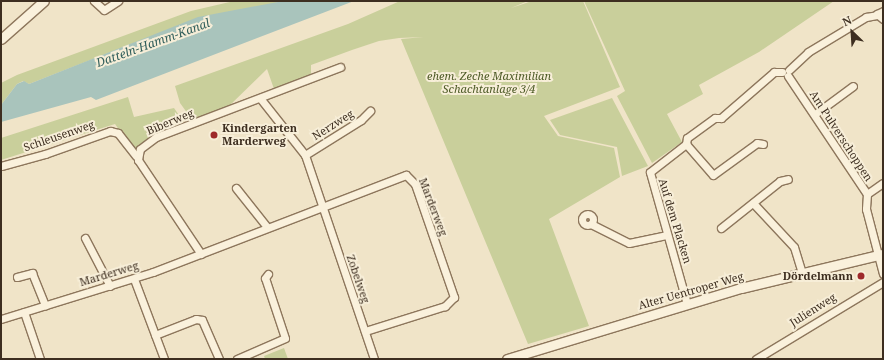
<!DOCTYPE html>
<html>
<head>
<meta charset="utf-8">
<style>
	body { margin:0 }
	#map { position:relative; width:884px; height:360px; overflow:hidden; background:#f0e4c8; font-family:"Noto Serif",serif }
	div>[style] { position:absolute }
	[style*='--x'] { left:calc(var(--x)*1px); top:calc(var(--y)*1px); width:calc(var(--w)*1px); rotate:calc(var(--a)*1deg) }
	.green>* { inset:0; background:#c9cf9b }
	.water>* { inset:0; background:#a9c4bc }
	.roads { filter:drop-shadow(1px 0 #8d765c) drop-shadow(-1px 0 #8d765c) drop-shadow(0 1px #8d765c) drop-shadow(0 -1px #8d765c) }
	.street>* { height:7px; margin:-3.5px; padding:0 3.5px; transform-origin:3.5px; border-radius:3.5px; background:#faf1dc }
	.street>.ring { margin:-3.5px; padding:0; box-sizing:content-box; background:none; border:7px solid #faf1dc; border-radius:50% }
	.secondary>* { height:9px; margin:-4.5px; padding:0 4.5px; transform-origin:4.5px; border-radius:4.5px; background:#faf1dc }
	.dots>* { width:11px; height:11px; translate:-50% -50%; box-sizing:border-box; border:2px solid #f7eed8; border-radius:50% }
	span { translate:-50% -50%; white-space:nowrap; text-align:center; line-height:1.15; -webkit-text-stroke:4px #f7eed8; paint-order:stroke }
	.park-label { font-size:11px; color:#4d5a26; font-style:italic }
	.street-label { font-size:11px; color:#3d2e20 }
	.poi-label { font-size:11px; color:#3d2e20; font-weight:700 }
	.left { translate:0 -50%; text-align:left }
	.right { translate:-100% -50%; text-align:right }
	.water-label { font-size:12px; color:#2f5d5a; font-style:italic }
	.frame { position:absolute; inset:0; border:2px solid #3d2e20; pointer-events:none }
	.north { position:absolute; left:832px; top:12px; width:40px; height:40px; -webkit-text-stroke:3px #f7eed8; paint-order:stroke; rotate:335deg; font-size:11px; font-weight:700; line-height:16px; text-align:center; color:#3d2e20 }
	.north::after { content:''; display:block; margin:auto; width:14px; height:18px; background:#3d2e20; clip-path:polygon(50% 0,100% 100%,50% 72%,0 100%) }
</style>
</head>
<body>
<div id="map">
	<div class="green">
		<i style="clip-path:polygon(234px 1px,283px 1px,149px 37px,29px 84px,23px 81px,17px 84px,1px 105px,1px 83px,17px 75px,191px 11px)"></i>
		<i style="clip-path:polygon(400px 1px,528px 1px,511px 8px,532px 1px,583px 1px,620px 87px,544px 116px,558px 136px,614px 148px,620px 177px,549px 219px,589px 326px,528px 344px,401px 39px,424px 37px,399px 38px,379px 41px,352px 50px,311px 65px,311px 75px,274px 89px,267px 69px,227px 108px,193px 121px,180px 103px,175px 86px,348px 24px)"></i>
		<i style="clip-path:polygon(584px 1px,834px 1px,759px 52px,699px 85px,703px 94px,667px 114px,682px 142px,652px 163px,617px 96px,625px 91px)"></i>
		<i style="clip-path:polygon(128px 97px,134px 117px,174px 108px,185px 124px,155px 136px,133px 150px,115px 124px,1px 160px,1px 138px)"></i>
		<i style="clip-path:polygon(612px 98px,648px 166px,622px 176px,617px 147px,560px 135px,550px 120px)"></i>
		<i style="clip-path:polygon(284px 348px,288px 359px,265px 359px,264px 356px)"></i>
	</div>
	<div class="water">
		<i style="clip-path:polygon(283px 1px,354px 1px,96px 100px,91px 97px,1px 122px,1px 105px,17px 84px,24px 81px,29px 84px,198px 17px)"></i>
	</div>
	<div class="roads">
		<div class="street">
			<i style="--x:94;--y:1;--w:13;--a:42"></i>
			<i style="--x:104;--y:10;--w:17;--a:-33"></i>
			<i style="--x:883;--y:11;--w:7;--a:153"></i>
			<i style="--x:877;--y:14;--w:8;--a:40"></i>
			<i style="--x:789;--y:70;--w:26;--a:-43"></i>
			<i style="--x:808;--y:52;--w:68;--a:-31.1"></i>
			<i style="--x:866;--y:17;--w:11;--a:-10"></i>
			<i style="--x:788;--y:76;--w:142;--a:56.2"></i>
			<i style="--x:260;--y:98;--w:73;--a:51.7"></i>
			<i style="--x:305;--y:155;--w:215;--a:71.3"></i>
			<i style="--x:815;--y:114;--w:47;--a:-36.4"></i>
			<i style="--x:686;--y:144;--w:41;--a:48.9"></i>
			<i style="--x:713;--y:175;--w:54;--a:-36"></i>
			<i style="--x:757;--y:143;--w:6;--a:9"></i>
			<i style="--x:305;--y:155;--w:66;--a:-32"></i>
			<i style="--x:361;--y:120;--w:13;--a:-45"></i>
			<i style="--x:1;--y:166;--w:46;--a:-15.3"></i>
			<i style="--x:45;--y:154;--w:69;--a:-19.5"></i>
			<i style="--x:110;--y:131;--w:8;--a:14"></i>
			<i style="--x:118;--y:133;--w:29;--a:52"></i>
			<i style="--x:236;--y:188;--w:50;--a:51.5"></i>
			<i style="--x:867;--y:194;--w:15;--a:94"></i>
			<i style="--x:866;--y:209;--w:67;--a:75.3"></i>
			<i style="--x:867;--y:194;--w:19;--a:-35"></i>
			<i style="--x:753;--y:203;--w:60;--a:47"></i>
			<i style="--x:794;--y:247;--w:27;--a:73"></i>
			<i class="ring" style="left:582.5px;top:214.5px;width:4px;height:4px"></i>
			<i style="--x:591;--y:224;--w:42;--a:26.6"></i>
			<i style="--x:629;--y:243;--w:39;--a:-12"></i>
			<i style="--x:721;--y:228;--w:75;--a:-38.5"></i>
			<i style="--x:780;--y:181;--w:8;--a:-14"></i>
			<i style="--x:85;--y:238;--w:54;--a:62.5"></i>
			<i style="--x:201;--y:254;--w:113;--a:-123.8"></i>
			<i style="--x:138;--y:160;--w:11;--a:-80"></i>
			<i style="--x:140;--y:149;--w:20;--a:-37"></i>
			<i style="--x:156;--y:137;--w:197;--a:-20.8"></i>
			<i style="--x:17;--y:277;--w:16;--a:-15"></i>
			<i style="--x:32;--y:273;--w:35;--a:68"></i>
			<i style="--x:134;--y:279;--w:85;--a:69.4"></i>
			<i style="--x:687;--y:304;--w:137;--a:-105.7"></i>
			<i style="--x:650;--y:172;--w:46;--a:-37.9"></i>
			<i style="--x:686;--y:144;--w:6;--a:-81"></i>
			<i style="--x:687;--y:138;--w:34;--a:-36"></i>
			<i style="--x:715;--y:118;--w:6;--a:0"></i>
			<i style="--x:721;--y:118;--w:70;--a:-41"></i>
			<i style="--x:774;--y:72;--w:8;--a:0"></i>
			<i style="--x:24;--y:312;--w:50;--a:71.2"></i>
			<i style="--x:1;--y:319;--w:159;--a:-17.2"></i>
			<i style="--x:153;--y:272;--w:271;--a:-21"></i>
			<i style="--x:406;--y:175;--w:13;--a:45"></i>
			<i style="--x:415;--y:184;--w:120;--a:71"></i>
			<i style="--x:454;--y:297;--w:13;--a:135"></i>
			<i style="--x:445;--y:306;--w:84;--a:162.6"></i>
			<i style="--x:155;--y:335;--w:44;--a:-21.3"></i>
			<i style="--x:196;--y:319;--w:6;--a:9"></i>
			<i style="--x:202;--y:320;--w:43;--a:66.4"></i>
			<i style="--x:237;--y:359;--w:52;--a:-23.6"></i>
			<i style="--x:285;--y:338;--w:63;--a:-108.4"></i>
			<i style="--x:265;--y:278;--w:5;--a:-53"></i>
			<i style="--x:756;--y:359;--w:149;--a:-31.2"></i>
		</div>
		<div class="secondary">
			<i style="--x:1;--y:39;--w:57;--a:-41.5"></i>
			<i style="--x:507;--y:359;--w:245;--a:-16.9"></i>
			<i style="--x:741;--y:288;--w:146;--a:-13.5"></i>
		</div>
	</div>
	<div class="dots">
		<i style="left:214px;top:135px;background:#9e2a2b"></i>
		<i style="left:861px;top:276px;background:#9e2a2b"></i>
	</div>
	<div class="park-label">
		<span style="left:489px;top:83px">ehem. Zeche Maximilian<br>Schachtanlage 3/4</span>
	</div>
	<div class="street-label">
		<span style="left:170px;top:122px;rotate:-23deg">Biberweg</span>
		<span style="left:333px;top:125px;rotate:-32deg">Nerzweg</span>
		<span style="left:59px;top:136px;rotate:-19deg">Schleusenweg</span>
		<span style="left:841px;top:136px;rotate:57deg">Am Pulverschoppen</span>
		<span style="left:433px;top:207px;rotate:69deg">Marderweg</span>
		<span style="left:675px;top:221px;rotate:73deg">Auf dem Placken</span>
		<span style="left:109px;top:274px;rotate:-17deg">Marderweg</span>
		<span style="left:358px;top:279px;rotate:71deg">Zobelweg</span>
		<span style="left:691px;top:291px;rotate:-16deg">Alter Uentroper Weg</span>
		<span style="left:813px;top:310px;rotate:-32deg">Julienweg</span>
	</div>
	<div class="poi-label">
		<span class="left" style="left:222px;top:135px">Kindergarten<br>Marderweg</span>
		<span class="right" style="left:853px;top:276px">Dördelmann</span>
	</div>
	<div class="water-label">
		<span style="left:153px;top:43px;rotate:-20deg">Datteln-Hamm-Kanal</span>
	</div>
	<div class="frame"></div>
	<div class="north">N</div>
</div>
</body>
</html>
